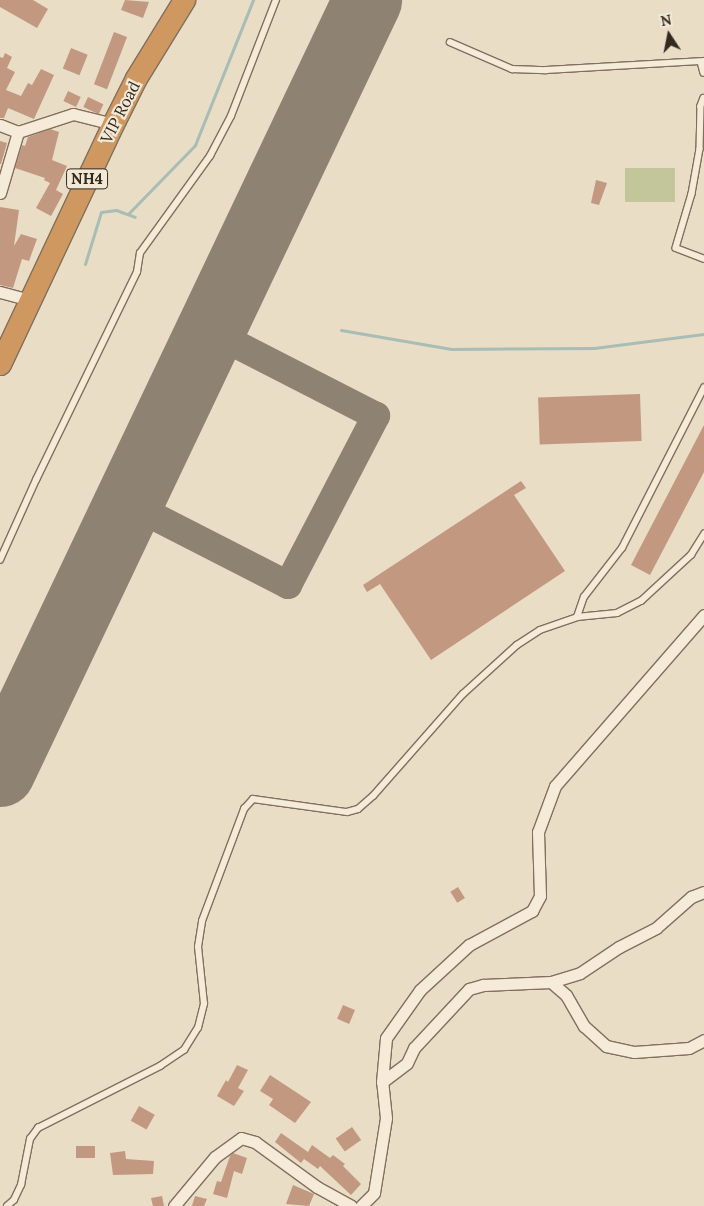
<!DOCTYPE html>
<html>
<head>
<meta charset="utf-8">
<style>
	body { margin:0 }
	#map { position:relative; width:704px; height:1206px; overflow:hidden; background:#e9ddc6; font-family:Lora,serif }
	div>[style] { position:absolute }
	[style*='--x'] { left:calc(var(--x)*1px); top:calc(var(--y)*1px); width:calc(var(--w)*1px); rotate:calc(var(--a)*1deg) }
	.green>* { inset:0; background:#c3c69b; transform-origin:0 0 }
	.stream>* { height:3px; margin:-1.5px; padding:0 1.5px; transform-origin:1.5px; border-radius:1.5px; background:#a7bdb5 }
	.taxiway>* { height:28px; margin:-14px; padding:0 14px; transform-origin:14px; border-radius:14px; background:#8e8373 }
	.runway>* { height:69px; margin:-34.5px; padding:0 34.5px; transform-origin:34.5px; border-radius:34.5px; background:#8e8373 }
	.building>* { inset:0; background:#c39880; transform-origin:0 0 }
	.roads { filter:drop-shadow(1px 0 #826f5e) drop-shadow(-1px 0 #826f5e) drop-shadow(0 1px #826f5e) drop-shadow(0 -1px #826f5e) }
	.lane>* { height:5.5px; margin:-2.75px; padding:0 2.75px; transform-origin:2.75px; border-radius:2.75px; background:#f5ebd8 }
	.street>* { height:11px; margin:-5.5px; padding:0 5.5px; transform-origin:5.5px; border-radius:5.5px; background:#f5ebd8 }
	.highway>* { height:21px; margin:-10.5px; padding:0 10.5px; transform-origin:10.5px; border-radius:10.5px; background:#cf9861 }
	span { translate:-50% -50%; white-space:nowrap; text-align:center; line-height:1.15; -webkit-text-stroke:4.5px #f1e8d5; paint-order:stroke }
	.shield-label span { padding:1px 4px; background:#f1e8d5; border:1px solid; border-radius:4px; -webkit-text-stroke-width:0 }
	.shield-label { font-size:15px; color:#342920; font-weight:700 }
	.street-label { font-size:16px; color:#342920 }
	.north { position:absolute; left:644px; top:10px; width:50px; height:50px; -webkit-text-stroke:4px #f1e8d5; paint-order:stroke; rotate:349deg; font-size:14px; font-weight:700; line-height:20px; text-align:center; color:#342920 }
	.north::after { content:''; display:block; margin:auto; width:18px; height:22px; background:#342920; clip-path:polygon(50% 0,100% 100%,50% 72%,0 100%) }
</style>
</head>
<body>
<div id="map">
	<div class="green">
		<i style="left:675px;top:168px;width:34px;height:50px;rotate:90deg"></i>
	</div>
	<div class="stream">
		<i style="--x:128;--y:214;--w:96;--a:-45.8"></i>
		<i style="--x:195;--y:145;--w:156;--a:-68.2"></i>
		<i style="--x:85;--y:264;--w:54;--a:-72.9"></i>
		<i style="--x:101;--y:212;--w:15;--a:-8"></i>
		<i style="--x:116;--y:210;--w:20;--a:20"></i>
		<i style="--x:341;--y:330;--w:112;--a:9.8"></i>
		<i style="--x:451;--y:349;--w:143;--a:-0.4"></i>
		<i style="--x:594;--y:348;--w:111;--a:-7.3"></i>
	</div>
	<div class="taxiway">
		<i style="--x:128;--y:503;--w:180;--a:27.1"></i>
		<i style="--x:288;--y:585;--w:191;--a:-62.5"></i>
		<i style="--x:376;--y:416;--w:186;--a:-152.9"></i>
	</div>
	<div class="runway">
		<i style="--x:0;--y:772;--w:855;--a:-64.57"></i>
	</div>
	<div class="building">
		<i style="clip-path:polygon(0 0,33px 0,48px 9px,37px 28px,0 7px)"></i>
		<i style="clip-path:polygon(125px 0,149px 2px,143px 18px,121px 10px)"></i>
		<i style="left:114px;top:32px;width:14px;height:56px;rotate:21deg"></i>
		<i style="left:71px;top:48px;width:18px;height:22px;rotate:22deg"></i>
		<i style="clip-path:polygon(5px 53px,12px 57px,7px 68px,15px 72px,6px 90px,21px 96px,28px 83px,32px 85px,41px 69px,54px 75px,34px 119px,8px 108px,4px 118px,0 118px,0 57px,3px 58px)"></i>
		<i style="left:68px;top:91px;width:14px;height:11px;rotate:25deg"></i>
		<i style="left:88px;top:97px;width:17px;height:11px;rotate:25deg"></i>
		<i style="clip-path:polygon(50px 129px,59px 132px,52px 160px,67px 166px,56px 190px,63px 194px,51px 216px,36px 208px,50px 183px,44px 180px,45px 178px,15px 168px,22px 145px,25px 146px,28px 137px)"></i>
		<i style="clip-path:polygon(0 141px,7px 143px,1px 164px,0 164px)"></i>
		<i style="clip-path:polygon(596px 180px,607px 183px,599px 205px,591px 203px)"></i>
		<i style="clip-path:polygon(0 207px,19px 210px,14px 246px,21px 234px,37px 239px,29px 261px,22px 259px,13px 288px,0 285px)"></i>
		<i style="left:640px;top:394px;width:47px;height:102px;rotate:88deg"></i>
		<i style="clip-path:polygon(704px 425px,704px 472px,650px 575px,631px 565px)"></i>
		<i style="clip-path:polygon(521px 481px,526px 488px,514px 495px,565px 571px,431px 660px,380px 584px,367px 592px,363px 585px)"></i>
		<i style="left:458px;top:887px;width:13px;height:9px;rotate:58deg"></i>
		<i style="left:343px;top:1005px;width:13px;height:15px;rotate:23deg"></i>
		<i style="clip-path:polygon(237px 1065px,248px 1070px,238px 1088px,244px 1091px,234px 1106px,217px 1096px,226px 1080px,228px 1082px)"></i>
		<i style="clip-path:polygon(270px 1075px,311px 1102px,295px 1123px,269px 1105px,273px 1099px,260px 1091px)"></i>
		<i style="left:139px;top:1106px;width:18px;height:17px;rotate:29deg"></i>
		<i style="left:352px;top:1127px;width:16px;height:20px;rotate:55deg"></i>
		<i style="clip-path:polygon(281px 1133px,308px 1152px,312px 1145px,330px 1158px,333px 1155px,345px 1164px,343px 1166px,361px 1184px,351px 1195px,320px 1166px,318px 1169px,304px 1159px,301px 1163px,275px 1142px)"></i>
		<i style="left:76px;top:1146px;width:19px;height:12px"></i>
		<i style="clip-path:polygon(125px 1151px,126px 1159px,154px 1161px,153px 1174px,113px 1175px,110px 1153px)"></i>
		<i style="clip-path:polygon(233px 1153px,247px 1158px,242px 1174px,234px 1171px,227px 1198px,213px 1194px,217px 1181px,221px 1182px,230px 1156px)"></i>
		<i style="clip-path:polygon(293px 1185px,314px 1194px,309px 1206px,286px 1204px)"></i>
		<i style="clip-path:polygon(162px 1196px,164px 1206px,153px 1206px,151px 1198px)"></i>
		<i style="clip-path:polygon(195px 1196px,207px 1199px,204px 1206px,192px 1206px)"></i>
	</div>
	<div class="roads">
		<div class="lane">
			<i style="--x:450;--y:42;--w:68;--a:23.5"></i>
			<i style="--x:512;--y:69;--w:34;--a:2"></i>
			<i style="--x:546;--y:70;--w:158;--a:-3.3"></i>
			<i style="--x:701;--y:62;--w:11;--a:75"></i>
			<i style="--x:704;--y:98;--w:9;--a:111"></i>
			<i style="--x:701;--y:106;--w:43;--a:91.3"></i>
			<i style="--x:700;--y:149;--w:46;--a:100.1"></i>
			<i style="--x:692;--y:194;--w:56;--a:106.5"></i>
			<i style="--x:676;--y:248;--w:30;--a:21"></i>
			<i style="--x:0;--y:560;--w:88;--a:-65.8"></i>
			<i style="--x:36;--y:480;--w:231;--a:-64.1"></i>
			<i style="--x:137;--y:272;--w:19;--a:-81"></i>
			<i style="--x:140;--y:253;--w:120;--a:-54.2"></i>
			<i style="--x:210;--y:156;--w:45;--a:-62.3"></i>
			<i style="--x:231;--y:116;--w:124;--a:-68.8"></i>
			<i style="--x:577;--y:617;--w:21;--a:-71"></i>
			<i style="--x:584;--y:597;--w:62;--a:-52.2"></i>
			<i style="--x:622;--y:548;--w:180;--a:-62.9"></i>
			<i style="--x:7;--y:1206;--w:9;--a:-41"></i>
			<i style="--x:14;--y:1200;--w:17;--a:-65"></i>
			<i style="--x:21;--y:1185;--w:47;--a:-78.9"></i>
			<i style="--x:30;--y:1139;--w:14;--a:-54"></i>
			<i style="--x:38;--y:1128;--w:137;--a:-26.9"></i>
			<i style="--x:160;--y:1066;--w:29;--a:-34"></i>
			<i style="--x:184;--y:1050;--w:26;--a:-58"></i>
			<i style="--x:198;--y:1028;--w:25;--a:-76"></i>
			<i style="--x:204;--y:1004;--w:57;--a:-96"></i>
			<i style="--x:198;--y:947;--w:26;--a:-81"></i>
			<i style="--x:202;--y:921;--w:120;--a:-69.4"></i>
			<i style="--x:244;--y:809;--w:13;--a:-48"></i>
			<i style="--x:253;--y:799;--w:95;--a:7.9"></i>
			<i style="--x:347;--y:812;--w:11;--a:-15"></i>
			<i style="--x:358;--y:809;--w:20;--a:-41"></i>
			<i style="--x:373;--y:796;--w:136;--a:-48.6"></i>
			<i style="--x:463;--y:694;--w:73;--a:-42.2"></i>
			<i style="--x:517;--y:645;--w:27;--a:-33"></i>
			<i style="--x:540;--y:630;--w:39;--a:-19"></i>
			<i style="--x:577;--y:617;--w:40;--a:-5.7"></i>
			<i style="--x:617;--y:613;--w:27;--a:-27"></i>
			<i style="--x:641;--y:601;--w:68;--a:-42.6"></i>
			<i style="--x:691;--y:555;--w:25;--a:-58"></i>
		</div>
		<div class="street">
			<i style="--x:0;--y:125;--w:19;--a:21"></i>
			<i style="--x:18;--y:132;--w:58;--a:-18.1"></i>
			<i style="--x:73;--y:114;--w:41;--a:14"></i>
			<i style="--x:0;--y:193;--w:64;--a:-73.6"></i>
			<i style="--x:0;--y:292;--w:31;--a:15"></i>
			<i style="--x:551;--y:982;--w:20;--a:41"></i>
			<i style="--x:566;--y:995;--w:36;--a:60"></i>
			<i style="--x:584;--y:1026;--w:30;--a:42"></i>
			<i style="--x:606;--y:1046;--w:29;--a:12"></i>
			<i style="--x:634;--y:1052;--w:55;--a:-4.2"></i>
			<i style="--x:689;--y:1048;--w:17;--a:-28"></i>
			<i style="--x:382;--y:1082;--w:31;--a:-37"></i>
			<i style="--x:407;--y:1063;--w:17;--a:-65"></i>
			<i style="--x:414;--y:1048;--w:81;--a:-47"></i>
			<i style="--x:469;--y:989;--w:15;--a:-16"></i>
			<i style="--x:483;--y:985;--w:68;--a:-2.5"></i>
			<i style="--x:551;--y:982;--w:30;--a:-17"></i>
			<i style="--x:580;--y:973;--w:47;--a:-33.7"></i>
			<i style="--x:619;--y:947;--w:42;--a:-27.2"></i>
			<i style="--x:656;--y:928;--w:47;--a:-41.5"></i>
			<i style="--x:691;--y:897;--w:14;--a:-21"></i>
			<i style="--x:174;--y:1206;--w:64;--a:-50.1"></i>
			<i style="--x:215;--y:1157;--w:32;--a:-36"></i>
			<i style="--x:241;--y:1138;--w:15;--a:16"></i>
			<i style="--x:255;--y:1142;--w:77;--a:36"></i>
			<i style="--x:317;--y:1187;--w:39;--a:29"></i>
			<i style="--x:361;--y:1206;--w:18;--a:-45"></i>
			<i style="--x:374;--y:1193;--w:76;--a:-80.9"></i>
			<i style="--x:386;--y:1118;--w:36;--a:-96"></i>
			<i style="--x:382;--y:1082;--w:44;--a:-84.8"></i>
			<i style="--x:386;--y:1038;--w:59;--a:-54.7"></i>
			<i style="--x:420;--y:990;--w:67;--a:-42.6"></i>
			<i style="--x:469;--y:945;--w:72;--a:-28.4"></i>
			<i style="--x:532;--y:911;--w:17;--a:-62"></i>
			<i style="--x:540;--y:896;--w:64;--a:-91.8"></i>
			<i style="--x:538;--y:832;--w:49;--a:-69.7"></i>
			<i style="--x:555;--y:786;--w:227;--a:-48.9"></i>
		</div>
		<div class="highway">
			<i style="--x:0;--y:364;--w:265;--a:-64.8"></i>
			<i style="--x:113;--y:124;--w:51;--a:-63.4"></i>
			<i style="--x:136;--y:78;--w:92;--a:-58.4"></i>
		</div>
	</div>
	<div class="shield-label">
		<span style="left:87px;top:179px">NH4</span>
	</div>
	<div class="street-label">
		<span style="left:120px;top:112px;rotate:-63deg">VIP Road</span>
	</div>
	<div class="north">N</div>
</div>
</body>
</html>
